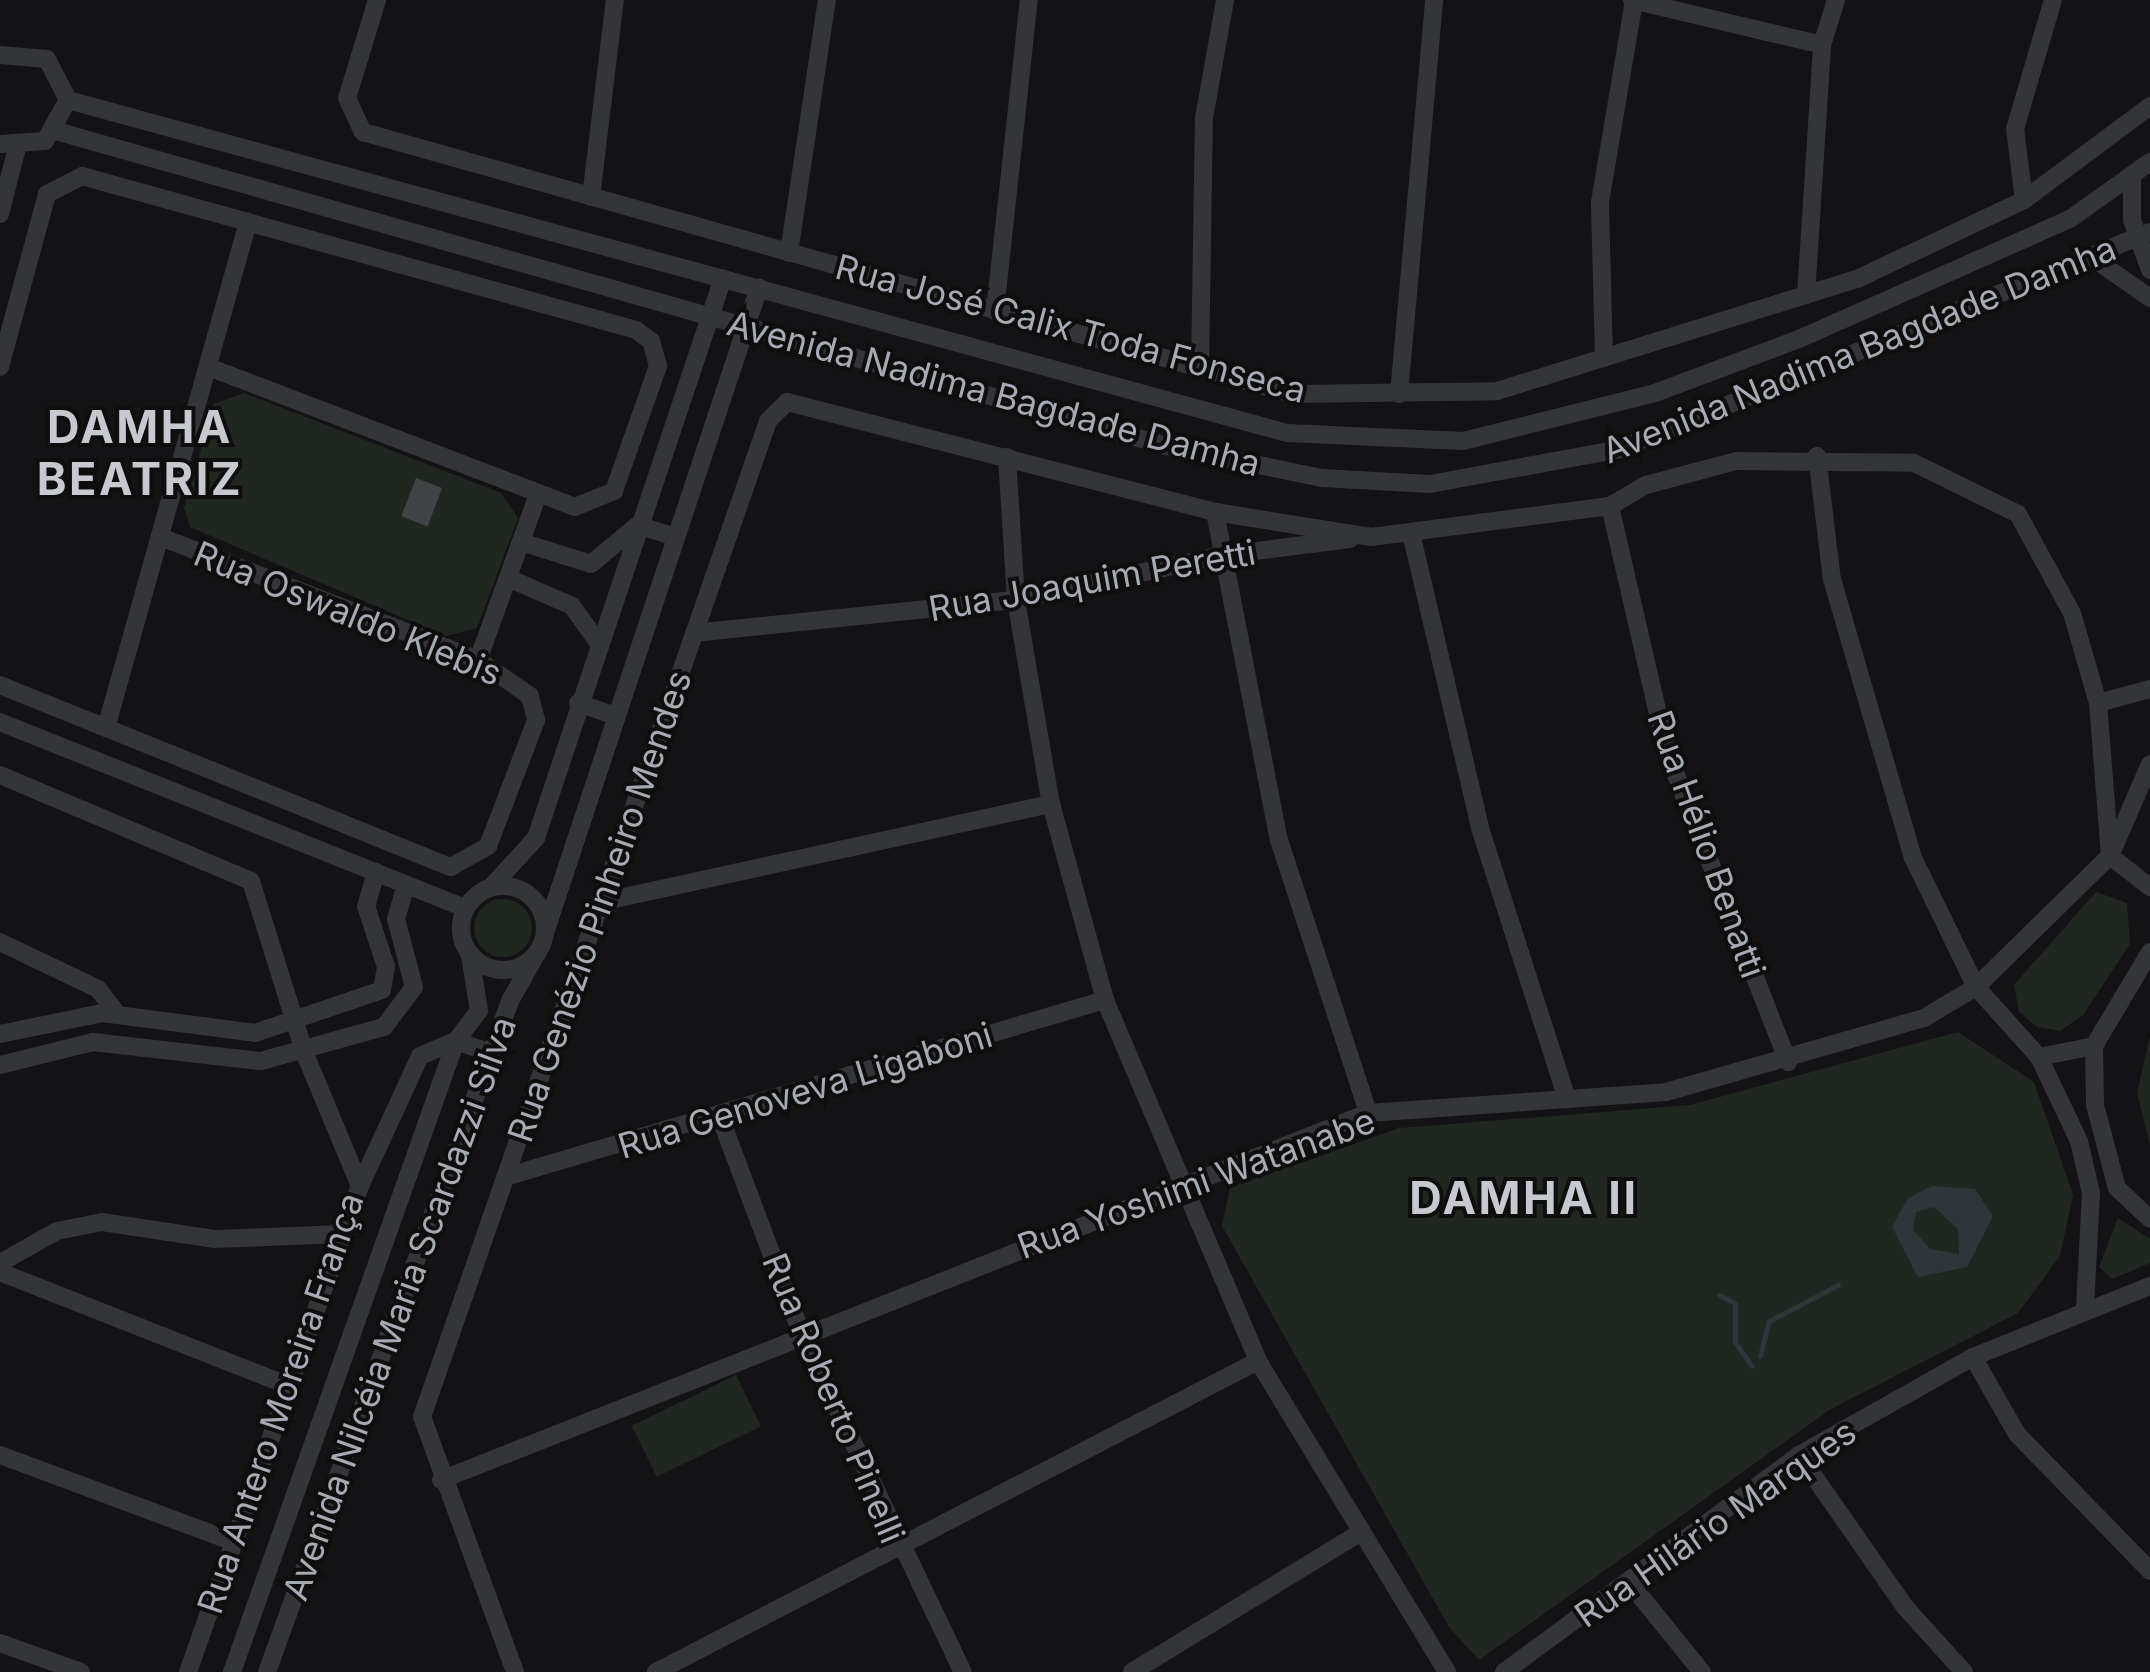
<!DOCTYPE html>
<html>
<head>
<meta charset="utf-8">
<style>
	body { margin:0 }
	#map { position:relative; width:2150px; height:1672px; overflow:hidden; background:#131315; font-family:Inter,sans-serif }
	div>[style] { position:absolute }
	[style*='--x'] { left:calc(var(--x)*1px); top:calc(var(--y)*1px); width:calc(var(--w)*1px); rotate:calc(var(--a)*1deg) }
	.green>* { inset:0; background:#202720; transform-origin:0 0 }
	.round { border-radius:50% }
	.water>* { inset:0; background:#2e363c }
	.stream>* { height:5px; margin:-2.5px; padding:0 2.5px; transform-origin:2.5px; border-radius:2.5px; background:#2e363c }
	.building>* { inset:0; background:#424347; transform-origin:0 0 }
	.minor>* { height:18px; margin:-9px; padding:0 9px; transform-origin:9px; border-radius:9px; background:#343539 }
	.minor>.ring { margin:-9px; padding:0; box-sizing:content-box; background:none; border:18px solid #343539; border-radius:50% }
	span { translate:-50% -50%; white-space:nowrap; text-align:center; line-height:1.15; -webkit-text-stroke:8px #0e0e0f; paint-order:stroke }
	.street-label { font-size:35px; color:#a6aab4 }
	.district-label { font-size:45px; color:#c6c9d0; font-weight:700; letter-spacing:2.5px }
</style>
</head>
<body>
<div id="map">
	<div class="green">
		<i style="clip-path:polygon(244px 393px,501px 493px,518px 518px,477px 628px,446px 636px,190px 527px,184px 508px,214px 404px)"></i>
		<i style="clip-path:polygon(2096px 892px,2127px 903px,2130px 944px,2083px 1015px,2060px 1031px,2037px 1027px,2019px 1012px,2014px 985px)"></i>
		<i class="round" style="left:474px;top:899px;width:58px;height:58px"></i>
		<i style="clip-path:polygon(1958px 1032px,2034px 1082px,2073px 1195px,2060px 1256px,2018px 1313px,1831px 1409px,1479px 1660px,1449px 1627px,1222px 1226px,1230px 1187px,1400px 1128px,1690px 1105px)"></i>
		<i style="clip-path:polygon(2150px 1036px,2150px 1145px,2137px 1093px)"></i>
		<i style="clip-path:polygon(2118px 1218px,2150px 1239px,2150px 1263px,2112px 1279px,2099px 1267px)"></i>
		<i style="left:736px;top:1375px;width:57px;height:116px;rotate:64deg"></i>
	</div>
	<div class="water">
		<i style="clip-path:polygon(evenodd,1932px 1186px,1975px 1189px,1993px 1216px,1967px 1267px,1918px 1277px,1892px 1227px,1908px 1198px,1932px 1186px,1934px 1207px,1958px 1229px,1959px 1254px,1930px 1249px,1913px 1230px,1916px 1212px,1934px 1207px)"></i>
	</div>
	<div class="stream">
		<i style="--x:1719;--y:1295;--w:18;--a:27"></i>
		<i style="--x:1735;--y:1303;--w:39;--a:90"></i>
		<i style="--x:1735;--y:1342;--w:29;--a:55"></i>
		<i style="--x:1760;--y:1356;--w:36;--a:-76"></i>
		<i style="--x:1769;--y:1321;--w:78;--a:-27.6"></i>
	</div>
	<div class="building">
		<i style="left:416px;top:478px;width:28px;height:41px;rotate:21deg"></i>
	</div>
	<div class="minor">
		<i style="--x:377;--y:0;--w:102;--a:107"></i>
		<i style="--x:347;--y:98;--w:38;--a:65"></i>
		<i style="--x:363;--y:132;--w:965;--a:15.75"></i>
		<i style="--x:1292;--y:394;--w:205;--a:-0.8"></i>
		<i style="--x:1497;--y:391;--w:377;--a:-17.3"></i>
		<i style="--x:1857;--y:279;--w:185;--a:-25.3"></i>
		<i style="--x:2024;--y:200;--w:157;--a:-36.7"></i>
		<i style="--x:1632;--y:0;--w:195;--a:13.3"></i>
		<i style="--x:0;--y:55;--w:47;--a:4.9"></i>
		<i style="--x:47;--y:59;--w:46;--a:62.9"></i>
		<i style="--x:68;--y:100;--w:47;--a:119.3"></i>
		<i style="--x:45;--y:141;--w:45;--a:176.2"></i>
		<i style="--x:68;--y:100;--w:1264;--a:15.28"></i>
		<i style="--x:1287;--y:433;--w:176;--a:2.6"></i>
		<i style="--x:1463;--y:441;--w:198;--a:-14"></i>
		<i style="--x:1655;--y:393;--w:154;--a:-20.6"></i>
		<i style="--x:1799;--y:339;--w:296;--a:-23.9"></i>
		<i style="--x:2070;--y:219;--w:98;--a:-35.5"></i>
		<i style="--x:56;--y:131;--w:1154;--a:15.84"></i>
		<i style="--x:1166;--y:446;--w:159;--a:11.6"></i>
		<i style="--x:1322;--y:478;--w:108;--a:3.2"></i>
		<i style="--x:1430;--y:484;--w:193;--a:-10.4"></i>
		<i style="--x:1620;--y:449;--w:573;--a:-22.27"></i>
		<i style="--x:2132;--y:175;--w:45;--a:90"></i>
		<i style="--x:2132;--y:220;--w:53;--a:70.2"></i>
		<i style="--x:591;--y:197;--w:198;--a:-83.1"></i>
		<i style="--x:2024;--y:200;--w:72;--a:-97.2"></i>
		<i style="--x:2015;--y:129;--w:134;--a:-73.6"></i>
		<i style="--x:0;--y:214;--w:68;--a:-75.6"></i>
		<i style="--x:789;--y:253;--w:256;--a:-81.5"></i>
		<i style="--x:2090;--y:256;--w:73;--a:35"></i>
		<i style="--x:1806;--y:295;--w:251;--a:-86.3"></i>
		<i style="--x:1822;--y:45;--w:47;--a:-72.7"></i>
		<i style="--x:995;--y:311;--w:313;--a:-83.8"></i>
		<i style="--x:1604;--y:358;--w:156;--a:-91.5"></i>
		<i style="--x:1600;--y:202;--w:205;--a:-80.4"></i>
		<i style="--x:0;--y:367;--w:179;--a:-74.8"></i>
		<i style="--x:47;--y:194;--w:39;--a:-27"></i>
		<i style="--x:82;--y:176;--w:575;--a:15.53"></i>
		<i style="--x:636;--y:330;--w:19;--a:36"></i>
		<i style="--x:651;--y:341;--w:26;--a:74"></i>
		<i style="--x:658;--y:366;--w:133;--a:109.4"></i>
		<i style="--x:614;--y:491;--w:42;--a:157.7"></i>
		<i style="--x:575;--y:507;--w:393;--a:-159.1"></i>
		<i style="--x:1200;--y:368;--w:250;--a:-89.1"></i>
		<i style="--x:1204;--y:118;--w:120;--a:-79.9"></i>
		<i style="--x:1399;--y:394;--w:396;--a:-84.9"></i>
		<i style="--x:1007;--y:457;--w:143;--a:86.4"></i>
		<i style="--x:1016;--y:600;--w:207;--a:80.3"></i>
		<i style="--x:1051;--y:804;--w:203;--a:74.6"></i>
		<i style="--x:1105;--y:1000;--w:392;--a:67"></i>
		<i style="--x:1258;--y:1361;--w:364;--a:58.7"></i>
		<i style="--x:1610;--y:506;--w:249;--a:77"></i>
		<i style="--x:1666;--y:749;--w:336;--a:68.7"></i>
		<i style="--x:1215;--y:512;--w:334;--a:79"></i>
		<i style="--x:1279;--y:840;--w:287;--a:71.9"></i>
		<i style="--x:1411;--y:533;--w:303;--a:76.8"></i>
		<i style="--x:1480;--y:828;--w:285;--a:72.2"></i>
		<i style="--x:521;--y:542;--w:73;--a:17.4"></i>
		<i style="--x:591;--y:564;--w:61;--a:-39.7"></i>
		<i style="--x:638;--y:525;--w:38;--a:18"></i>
		<i style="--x:508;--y:578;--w:70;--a:23.6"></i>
		<i style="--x:572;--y:606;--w:44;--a:54.2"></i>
		<i style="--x:694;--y:633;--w:324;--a:-5.9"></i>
		<i style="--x:1016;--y:600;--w:206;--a:-12.3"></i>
		<i style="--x:1217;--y:556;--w:134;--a:-7.3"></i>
		<i style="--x:478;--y:660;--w:177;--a:-70.1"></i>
		<i style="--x:0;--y:685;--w:486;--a:22"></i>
		<i style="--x:451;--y:867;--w:43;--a:-29.6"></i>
		<i style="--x:488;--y:846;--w:135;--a:-69.1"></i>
		<i style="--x:536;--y:720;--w:25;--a:-104"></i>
		<i style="--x:530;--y:696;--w:63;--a:-145.3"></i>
		<i style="--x:478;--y:660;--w:340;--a:-158.8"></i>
		<i style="--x:578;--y:703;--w:37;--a:19"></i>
		<i style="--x:2098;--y:703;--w:54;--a:-15.1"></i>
		<i style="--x:0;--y:722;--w:501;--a:21.8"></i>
		<i style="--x:106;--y:728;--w:526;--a:-74.32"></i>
		<i style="--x:0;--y:775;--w:272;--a:22.9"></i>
		<i style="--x:251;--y:881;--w:181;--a:72.7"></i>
		<i style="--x:305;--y:1054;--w:143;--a:67.4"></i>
		<i style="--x:360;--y:1186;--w:516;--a:109.49"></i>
		<i style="--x:376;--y:872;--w:35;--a:106"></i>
		<i style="--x:366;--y:906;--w:64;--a:71.8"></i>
		<i style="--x:386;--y:967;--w:23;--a:100"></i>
		<i class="ring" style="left:461px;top:886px;width:66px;height:66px"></i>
		<i style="--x:491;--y:887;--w:67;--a:-47.4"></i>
		<i style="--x:536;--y:838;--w:590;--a:-71.53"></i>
		<i style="--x:601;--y:902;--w:461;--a:-12.3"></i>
		<i style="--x:545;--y:933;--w:680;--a:-71.65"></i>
		<i style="--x:0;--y:942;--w:109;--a:25.6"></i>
		<i style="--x:98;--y:989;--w:31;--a:52"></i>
		<i style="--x:2150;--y:952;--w:109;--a:120.8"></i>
		<i style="--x:2094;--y:1046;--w:59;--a:89"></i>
		<i style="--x:2095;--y:1105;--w:86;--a:75.2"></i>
		<i style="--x:2117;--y:1188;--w:45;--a:43.2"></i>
		<i style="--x:0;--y:1034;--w:104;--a:-11.6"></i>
		<i style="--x:102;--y:1013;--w:154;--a:7.4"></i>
		<i style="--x:255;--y:1033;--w:134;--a:-18.7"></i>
		<i style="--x:2039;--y:1057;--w:56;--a:-11.3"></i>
		<i style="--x:0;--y:1065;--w:96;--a:-13.9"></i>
		<i style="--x:93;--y:1042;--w:169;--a:6.5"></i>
		<i style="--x:261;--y:1061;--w:128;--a:-15.5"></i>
		<i style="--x:384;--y:1027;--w:50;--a:-53.1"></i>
		<i style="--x:414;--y:987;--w:70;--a:-104.8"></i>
		<i style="--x:396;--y:919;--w:36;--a:-74"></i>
		<i style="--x:720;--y:1117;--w:233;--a:69.4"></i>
		<i style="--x:802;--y:1335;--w:373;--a:64.5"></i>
		<i style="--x:505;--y:1177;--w:626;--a:-16.44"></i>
		<i style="--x:360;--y:1186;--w:143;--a:-65.2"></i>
		<i style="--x:420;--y:1056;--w:39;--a:-23"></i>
		<i style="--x:456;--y:1041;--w:37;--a:19"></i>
		<i style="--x:0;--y:1263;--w:65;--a:-29.3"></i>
		<i style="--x:57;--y:1231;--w:46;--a:-11.3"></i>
		<i style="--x:102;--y:1222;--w:113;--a:8.6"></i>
		<i style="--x:214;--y:1239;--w:129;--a:-2.2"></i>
		<i style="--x:0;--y:1272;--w:311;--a:21.5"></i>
		<i style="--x:2085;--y:1307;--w:114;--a:-87"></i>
		<i style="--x:2091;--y:1193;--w:53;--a:-103"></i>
		<i style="--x:2079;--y:1141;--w:93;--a:-115.5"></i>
		<i style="--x:2039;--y:1057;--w:94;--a:-132"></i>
		<i style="--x:1976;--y:987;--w:187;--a:-44.4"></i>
		<i style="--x:2110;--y:856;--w:100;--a:-66.5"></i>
		<i style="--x:1973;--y:1357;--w:89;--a:60.3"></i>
		<i style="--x:2017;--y:1434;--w:191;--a:45.8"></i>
		<i style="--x:0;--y:1455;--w:250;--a:20.4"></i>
		<i style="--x:1799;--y:1455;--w:185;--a:55.1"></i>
		<i style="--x:1905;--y:1607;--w:88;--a:47.8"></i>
		<i style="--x:441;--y:1480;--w:997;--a:-21.6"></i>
		<i style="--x:1368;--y:1113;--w:299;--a:-4"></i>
		<i style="--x:1666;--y:1092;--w:268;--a:-16"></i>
		<i style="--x:1924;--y:1018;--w:61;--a:-30.8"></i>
		<i style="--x:1976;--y:987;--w:144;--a:-116"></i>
		<i style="--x:1913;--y:858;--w:290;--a:-106.2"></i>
		<i style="--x:1832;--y:580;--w:125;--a:-96.9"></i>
		<i style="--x:1629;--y:1582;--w:116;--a:51"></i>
		<i style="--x:0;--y:1643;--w:86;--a:19.7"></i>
		<i style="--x:232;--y:1672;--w:670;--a:-70.46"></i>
		<i style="--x:456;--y:1041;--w:38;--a:-53"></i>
		<i style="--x:479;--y:1011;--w:57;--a:-99.1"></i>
		<i style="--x:267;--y:1672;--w:714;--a:-70.09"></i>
		<i style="--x:510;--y:1001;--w:61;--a:-60.5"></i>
		<i style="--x:515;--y:1672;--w:271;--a:-110"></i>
		<i style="--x:422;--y:1417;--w:1054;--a:-70.84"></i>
		<i style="--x:768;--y:421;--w:27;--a:-45"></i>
		<i style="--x:787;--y:402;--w:442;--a:14.4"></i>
		<i style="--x:1215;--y:512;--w:158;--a:9.1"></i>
		<i style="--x:1371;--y:537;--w:241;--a:-7.4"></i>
		<i style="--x:1610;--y:506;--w:42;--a:-30.3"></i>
		<i style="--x:1646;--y:485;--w:93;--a:-14.9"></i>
		<i style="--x:1736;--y:461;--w:178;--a:0.6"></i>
		<i style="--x:1914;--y:463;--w:116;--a:26.1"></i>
		<i style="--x:2018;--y:514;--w:113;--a:61.4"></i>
		<i style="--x:2072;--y:613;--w:94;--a:73.9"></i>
		<i style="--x:2098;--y:703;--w:153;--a:85.5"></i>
		<i style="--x:2110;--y:856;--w:51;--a:37.8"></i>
		<i style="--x:656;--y:1672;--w:678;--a:-27.32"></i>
		<i style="--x:1132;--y:1672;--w:265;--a:-31.4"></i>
		<i style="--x:1504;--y:1672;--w:366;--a:-36.3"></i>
		<i style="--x:1799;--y:1455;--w:200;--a:-29.4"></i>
		<i style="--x:1973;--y:1357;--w:191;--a:-21.9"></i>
	</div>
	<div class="street-label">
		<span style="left:1071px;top:328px;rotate:15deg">Rua José Calix Toda Fonseca</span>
		<span style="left:1859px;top:349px;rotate:-22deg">Avenida Nadima Bagdade Damha</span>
		<span style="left:994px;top:393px;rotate:15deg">Avenida Nadima Bagdade Damha</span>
		<span style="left:1092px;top:580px;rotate:-10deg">Rua Joaquim Peretti</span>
		<span style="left:348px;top:613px;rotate:22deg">Rua Oswaldo Klebis</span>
		<span style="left:1707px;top:844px;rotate:70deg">Rua Hélio Benatti</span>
		<span style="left:599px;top:906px;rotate:-71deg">Rua Genézio Pinheiro Mendes</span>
		<span style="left:805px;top:1090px;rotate:-17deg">Rua Genoveva Ligaboni</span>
		<span style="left:1196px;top:1183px;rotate:-20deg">Rua Yoshimi Watanabe</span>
		<span style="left:399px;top:1308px;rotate:-70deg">Avenida Nilcéia Maria Scardazzi Silva</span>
		<span style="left:834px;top:1398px;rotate:67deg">Rua Roberto Pinelli</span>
		<span style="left:280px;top:1403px;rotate:-71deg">Rua Antero Moreira França</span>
		<span style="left:1715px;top:1523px;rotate:-35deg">Rua Hilário Marques</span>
	</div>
	<div class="district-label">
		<span style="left:140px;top:453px">DAMHA<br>BEATRIZ</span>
		<span style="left:1524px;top:1198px">DAMHA II</span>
	</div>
</div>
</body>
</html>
